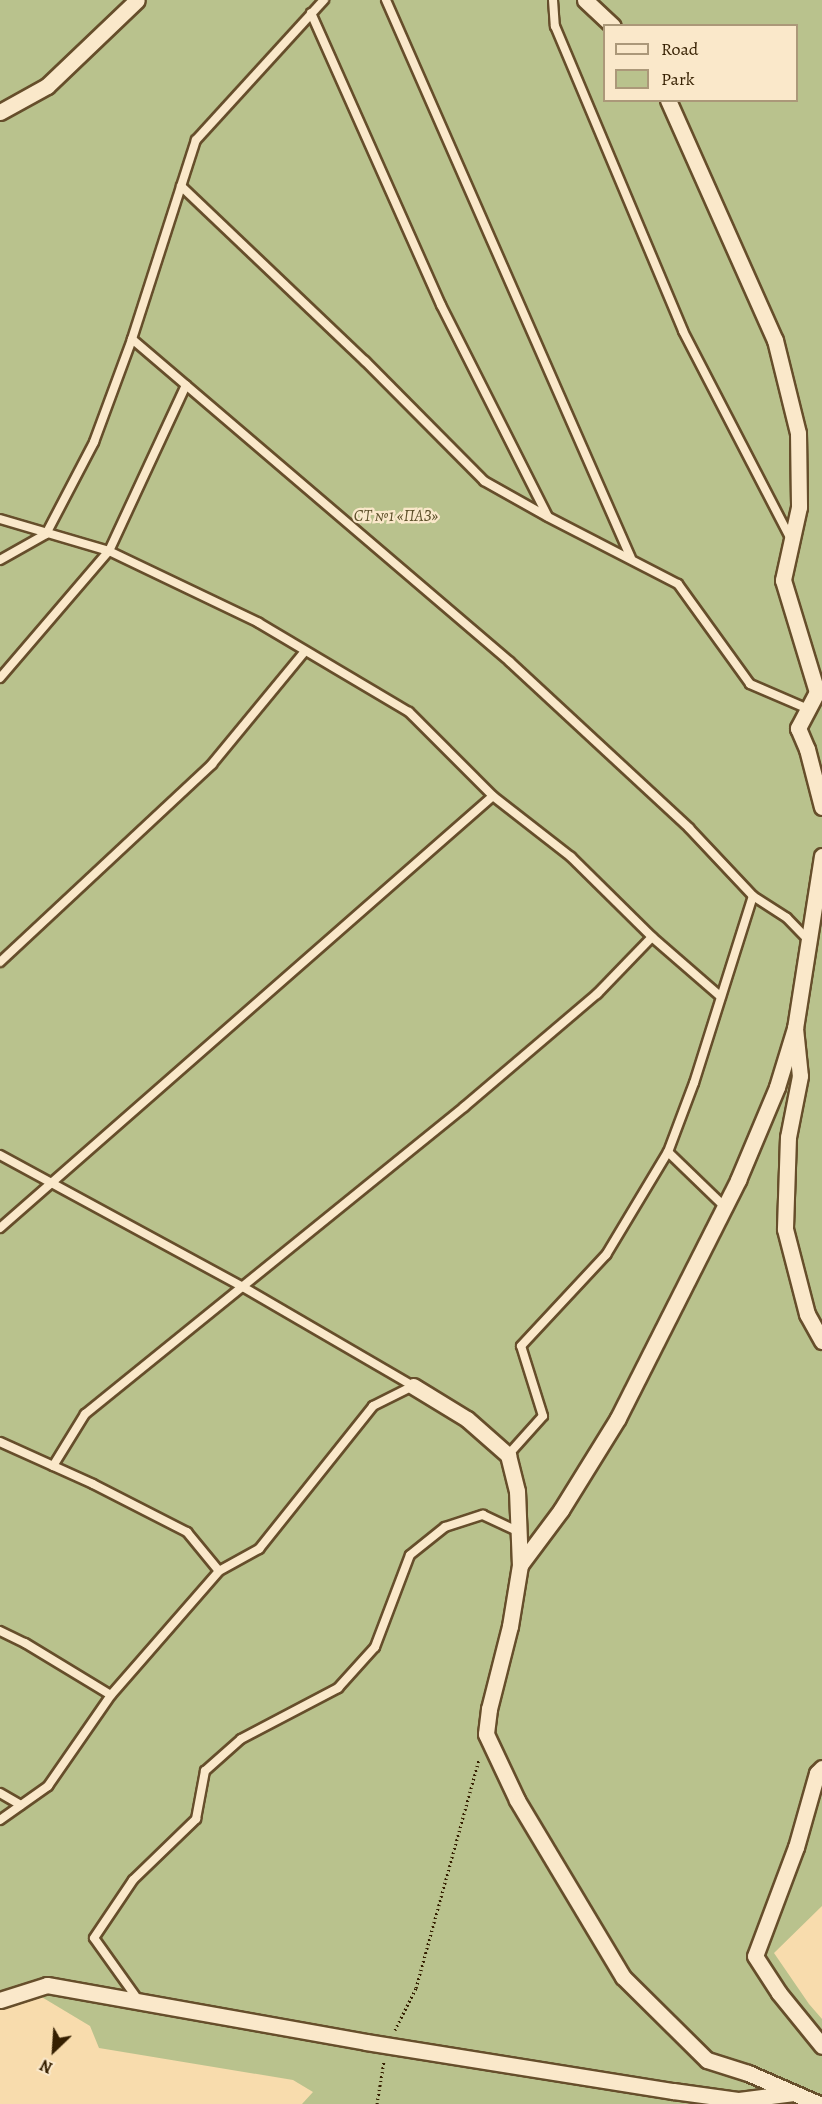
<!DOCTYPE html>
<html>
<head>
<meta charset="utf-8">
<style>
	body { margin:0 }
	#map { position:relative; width:822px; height:2104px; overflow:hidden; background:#f8dcad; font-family:Alegreya,serif }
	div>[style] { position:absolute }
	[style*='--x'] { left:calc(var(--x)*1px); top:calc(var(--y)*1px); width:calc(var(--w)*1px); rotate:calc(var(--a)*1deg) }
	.green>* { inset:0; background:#b9c28d }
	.path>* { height:3px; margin-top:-1.5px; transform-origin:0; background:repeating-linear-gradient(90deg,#351f00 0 1.5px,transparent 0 4.5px) }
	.roads { filter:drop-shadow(2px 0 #664e2b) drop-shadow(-2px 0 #664e2b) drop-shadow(0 2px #664e2b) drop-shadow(0 -2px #664e2b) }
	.service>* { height:8px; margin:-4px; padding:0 4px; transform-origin:4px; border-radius:4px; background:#fae8ca }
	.minor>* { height:15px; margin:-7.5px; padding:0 7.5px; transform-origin:7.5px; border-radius:7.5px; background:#fae8ca }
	span { translate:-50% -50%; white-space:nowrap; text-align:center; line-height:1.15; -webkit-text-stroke:4.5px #fae8ca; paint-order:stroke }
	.park-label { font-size:16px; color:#5d502a; font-style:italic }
	.legend { position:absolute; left:603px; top:24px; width:195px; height:78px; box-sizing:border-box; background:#fae8ca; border:2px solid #ab9879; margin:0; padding:8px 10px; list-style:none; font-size:18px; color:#351f00 }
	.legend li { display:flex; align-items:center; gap:12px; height:30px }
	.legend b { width:30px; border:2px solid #ab9879 }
	.north { position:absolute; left:24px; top:2020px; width:60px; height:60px; -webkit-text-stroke:4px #fae8ca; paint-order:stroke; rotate:205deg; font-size:16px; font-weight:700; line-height:24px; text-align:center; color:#351f00 }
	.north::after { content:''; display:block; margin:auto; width:21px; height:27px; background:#351f00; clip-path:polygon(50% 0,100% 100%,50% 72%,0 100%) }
</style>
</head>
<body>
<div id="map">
	<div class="green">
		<i style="clip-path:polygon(evenodd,0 0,822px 0,822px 1906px,774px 1953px,809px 2004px,822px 2019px,822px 2104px,302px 2104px,313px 2092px,293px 2080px,99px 2048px,90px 2026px,40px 1996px,0 2010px,0 0,604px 26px,796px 26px,796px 100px,604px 100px,604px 26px)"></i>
	</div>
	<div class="path">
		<i style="--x:395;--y:2030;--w:47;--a:-63.4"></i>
		<i style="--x:416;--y:1988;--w:238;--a:-74.6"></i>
		<i style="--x:377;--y:2104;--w:44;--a:-80.8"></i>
	</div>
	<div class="roads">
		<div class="service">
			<i style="--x:386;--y:0;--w:609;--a:66.3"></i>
			<i style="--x:553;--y:0;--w:26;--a:86"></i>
			<i style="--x:555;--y:26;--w:331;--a:67.2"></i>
			<i style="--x:683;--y:331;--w:232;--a:62.6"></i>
			<i style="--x:311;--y:13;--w:320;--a:66"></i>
			<i style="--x:441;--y:305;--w:237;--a:63.2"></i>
			<i style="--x:548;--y:517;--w:146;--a:27.3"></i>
			<i style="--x:678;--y:584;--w:123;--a:54.2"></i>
			<i style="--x:750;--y:684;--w:63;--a:23.3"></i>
			<i style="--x:181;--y:186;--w:254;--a:43.6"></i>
			<i style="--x:365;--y:361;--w:169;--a:45.2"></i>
			<i style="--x:484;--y:481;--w:71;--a:29.4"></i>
			<i style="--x:132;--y:339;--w:497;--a:40.5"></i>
			<i style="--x:510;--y:662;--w:244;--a:42.8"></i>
			<i style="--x:689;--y:828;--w:93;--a:46.7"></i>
			<i style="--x:753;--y:896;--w:40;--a:32.9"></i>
			<i style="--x:787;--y:918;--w:30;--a:46"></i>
			<i style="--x:0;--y:519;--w:114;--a:16.4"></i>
			<i style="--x:109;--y:551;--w:166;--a:25.6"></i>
			<i style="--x:259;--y:623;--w:174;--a:30.7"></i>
			<i style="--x:409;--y:712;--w:119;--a:45"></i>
			<i style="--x:493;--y:796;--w:99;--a:38"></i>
			<i style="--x:571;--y:857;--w:114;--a:44.6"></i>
			<i style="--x:652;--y:937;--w:91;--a:41"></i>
			<i style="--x:0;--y:560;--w:53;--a:-29.5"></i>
			<i style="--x:46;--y:534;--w:104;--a:-62.4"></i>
			<i style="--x:94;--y:442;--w:110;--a:-69.7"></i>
			<i style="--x:132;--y:339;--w:209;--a:-72.2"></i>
			<i style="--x:196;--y:140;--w:190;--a:-47.6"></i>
			<i style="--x:0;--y:678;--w:167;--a:-49.4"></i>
			<i style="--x:109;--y:551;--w:183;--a:-65.1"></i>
			<i style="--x:0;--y:962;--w:290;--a:-43"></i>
			<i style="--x:212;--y:764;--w:146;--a:-50.5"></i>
			<i style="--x:668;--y:1152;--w:79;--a:44"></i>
			<i style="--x:0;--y:1155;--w:277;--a:28.5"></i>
			<i style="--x:243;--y:1287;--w:197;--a:30.2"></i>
			<i style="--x:0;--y:1228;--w:655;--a:-41.23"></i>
			<i style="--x:0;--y:1442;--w:102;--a:24.3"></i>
			<i style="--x:93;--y:1484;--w:106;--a:27.1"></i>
			<i style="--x:187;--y:1532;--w:50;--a:50.6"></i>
			<i style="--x:508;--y:1455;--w:52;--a:-48.1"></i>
			<i style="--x:543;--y:1416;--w:73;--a:-107.4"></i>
			<i style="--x:521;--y:1346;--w:125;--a:-47"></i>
			<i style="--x:606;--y:1255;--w:120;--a:-59"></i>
			<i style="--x:668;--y:1152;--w:74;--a:-69.4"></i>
			<i style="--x:694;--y:1083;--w:196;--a:-72.5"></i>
			<i style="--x:53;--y:1466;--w:61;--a:-58.4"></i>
			<i style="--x:85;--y:1414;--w:488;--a:-39"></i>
			<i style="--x:464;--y:1107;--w:175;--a:-40.4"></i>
			<i style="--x:597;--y:994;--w:79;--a:-46"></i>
			<i style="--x:0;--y:1631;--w:28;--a:26"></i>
			<i style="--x:25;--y:1643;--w:100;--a:31.2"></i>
			<i style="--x:0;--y:1793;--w:24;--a:30"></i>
			<i style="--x:0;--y:1820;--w:59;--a:-35.3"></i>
			<i style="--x:48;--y:1786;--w:111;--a:-55.3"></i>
			<i style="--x:111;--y:1695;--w:164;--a:-48.9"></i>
			<i style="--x:219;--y:1571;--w:46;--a:-28.8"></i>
			<i style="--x:259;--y:1549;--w:183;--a:-51.4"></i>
			<i style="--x:373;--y:1406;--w:45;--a:-26.6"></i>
			<i style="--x:139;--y:2001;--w:77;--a:-125.5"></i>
			<i style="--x:94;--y:1938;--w:70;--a:-56.1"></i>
			<i style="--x:133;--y:1880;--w:88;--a:-44.1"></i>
			<i style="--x:196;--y:1819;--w:49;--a:-79.4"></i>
			<i style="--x:205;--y:1771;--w:48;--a:-41.6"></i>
			<i style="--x:241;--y:1739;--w:110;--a:-27.7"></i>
			<i style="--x:338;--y:1688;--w:55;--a:-47.9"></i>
			<i style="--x:375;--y:1647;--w:98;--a:-69.2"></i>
			<i style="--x:410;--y:1555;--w:45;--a:-38.7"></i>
			<i style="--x:445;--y:1527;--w:40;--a:-18"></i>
			<i style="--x:483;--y:1515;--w:38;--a:25"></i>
		</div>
		<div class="minor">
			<i style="--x:585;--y:0;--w:38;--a:43"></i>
			<i style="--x:668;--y:100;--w:263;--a:66"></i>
			<i style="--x:775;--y:340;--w:96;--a:76.1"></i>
			<i style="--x:798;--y:433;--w:74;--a:89.2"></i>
			<i style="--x:799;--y:507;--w:75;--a:102.4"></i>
			<i style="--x:783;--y:580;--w:117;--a:73.1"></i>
			<i style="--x:817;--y:692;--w:41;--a:117.8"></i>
			<i style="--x:798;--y:728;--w:23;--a:67"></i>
			<i style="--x:807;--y:749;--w:60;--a:75.5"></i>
			<i style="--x:0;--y:112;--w:54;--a:-29"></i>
			<i style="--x:47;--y:86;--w:124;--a:-43.7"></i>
			<i style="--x:822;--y:856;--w:174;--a:98.9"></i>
			<i style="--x:795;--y:1028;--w:48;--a:84.1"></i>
			<i style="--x:800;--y:1076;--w:62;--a:101.1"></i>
			<i style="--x:788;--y:1137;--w:92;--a:91.9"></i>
			<i style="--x:785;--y:1229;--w:88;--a:75.5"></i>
			<i style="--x:807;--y:1314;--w:31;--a:61"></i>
			<i style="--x:413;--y:1386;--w:63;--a:31.4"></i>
			<i style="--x:467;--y:1419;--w:55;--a:41.3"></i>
			<i style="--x:508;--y:1455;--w:37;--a:76"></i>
			<i style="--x:517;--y:1491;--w:74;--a:87.7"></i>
			<i style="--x:520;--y:1565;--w:62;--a:99.3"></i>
			<i style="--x:510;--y:1626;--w:86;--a:104.2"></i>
			<i style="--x:489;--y:1709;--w:25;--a:97"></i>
			<i style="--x:486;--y:1734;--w:73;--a:64.8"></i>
			<i style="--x:517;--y:1800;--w:206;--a:59.1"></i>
			<i style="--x:623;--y:1977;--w:118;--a:44.7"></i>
			<i style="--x:707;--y:2060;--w:43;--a:17.6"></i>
			<i style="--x:748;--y:2073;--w:77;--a:23.6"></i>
			<i style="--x:520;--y:1565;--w:69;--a:-53.3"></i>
			<i style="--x:561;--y:1510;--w:108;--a:-58.2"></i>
			<i style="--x:618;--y:1418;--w:267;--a:-63.2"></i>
			<i style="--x:738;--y:1180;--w:101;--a:-67.2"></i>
			<i style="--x:777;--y:1087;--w:62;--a:-73"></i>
			<i style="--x:822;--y:1768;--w:7;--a:135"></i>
			<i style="--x:817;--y:1773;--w:77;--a:105.8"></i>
			<i style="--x:796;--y:1847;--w:116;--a:110.6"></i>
			<i style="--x:755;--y:1956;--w:44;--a:57"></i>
			<i style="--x:779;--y:1993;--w:68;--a:50.9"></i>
			<i style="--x:0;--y:2000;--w:49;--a:-17.7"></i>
			<i style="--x:47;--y:1985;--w:324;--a:10.1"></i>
			<i style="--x:366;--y:2042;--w:311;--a:9.1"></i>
			<i style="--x:673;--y:2091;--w:67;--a:7.8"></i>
			<i style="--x:739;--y:2100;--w:55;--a:-7.3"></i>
		</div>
	</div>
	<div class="park-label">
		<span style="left:396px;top:516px">СТ №1 «ПАЗ»</span>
	</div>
	<ul class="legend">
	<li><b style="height:8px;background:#fae8ca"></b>Road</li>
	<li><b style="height:16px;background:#b9c28d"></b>Park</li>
	</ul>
	<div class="north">N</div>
</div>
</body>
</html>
